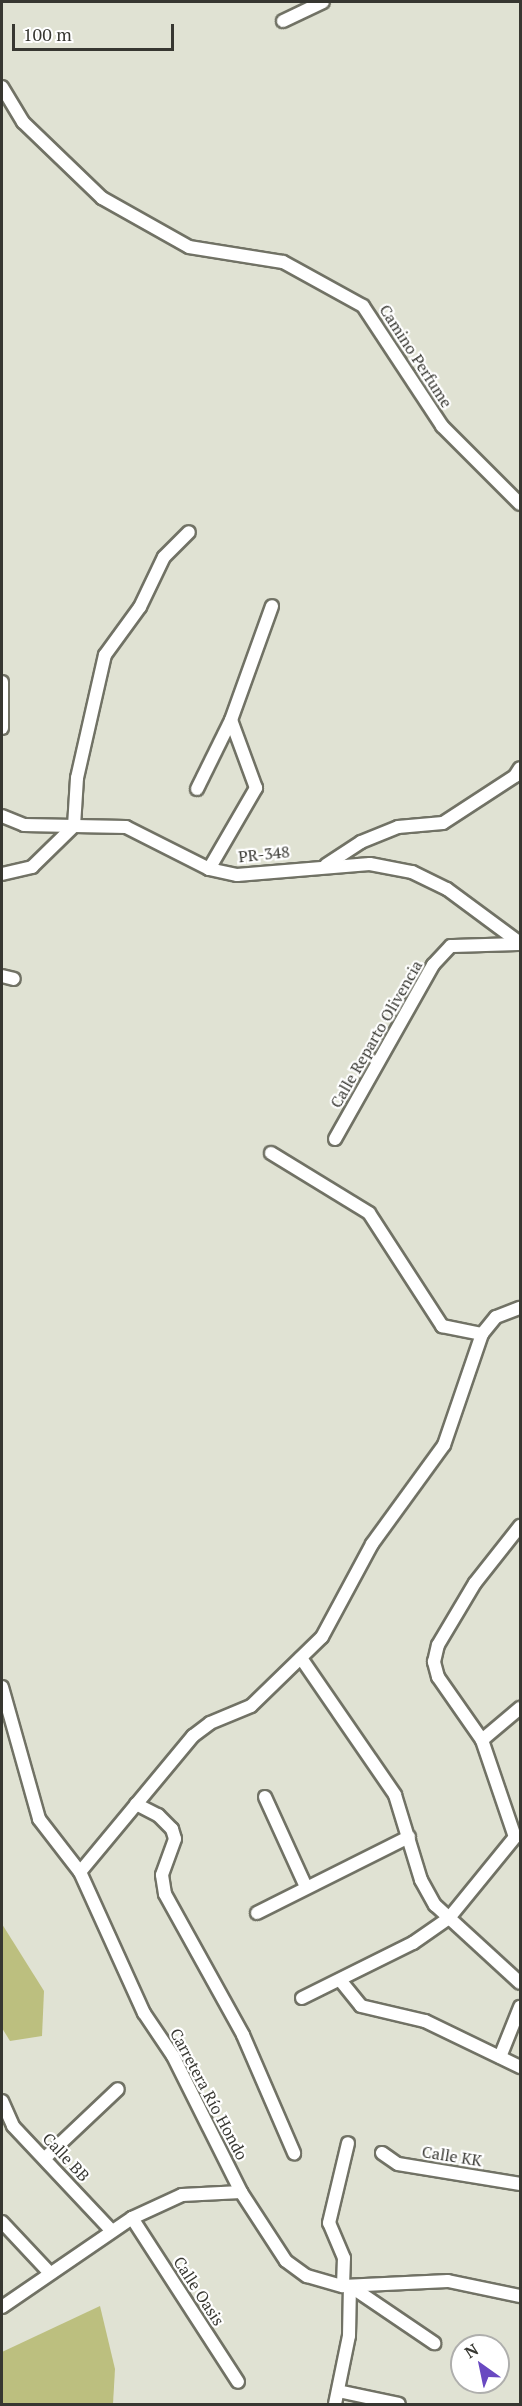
<!DOCTYPE html>
<html>
<head>
<meta charset="utf-8">
<style>
	body { margin:0 }
	#map { position:relative; width:522px; height:2406px; overflow:hidden; background:#e0e2d3; font-family:"PT Serif",serif }
	div>[style] { position:absolute }
	[style*='--x'] { left:calc(var(--x)*1px); top:calc(var(--y)*1px); width:calc(var(--w)*1px); rotate:calc(var(--a)*1deg) }
	.green>* { inset:0; background:#bcbf7f }
	.roads { filter:drop-shadow(2px 0 #717265) drop-shadow(-2px 0 #717265) drop-shadow(0 2px #717265) drop-shadow(0 -2px #717265) }
	.minor>* { height:12px; margin:-6px; padding:0 6px; transform-origin:6px; border-radius:6px; background:#fff }
	span { translate:-50% -50%; white-space:nowrap; text-align:center; line-height:1.15; -webkit-text-stroke:4.5px #fff; paint-order:stroke }
	.street-label { font-size:16px; color:#373731 }
	.frame { position:absolute; inset:0; border:3px solid #373731; pointer-events:none }
	.north { position:absolute; left:450px; top:2334px; width:60px; height:60px; box-sizing:border-box; background:#fff; border:2px solid #afafad; border-radius:50%; rotate:327deg; font-size:16px; font-weight:700; line-height:24px; text-align:center; color:#373731 }
	.north::after { content:''; display:block; margin:auto; width:21px; height:27px; background:#6949c1; clip-path:polygon(50% 0,100% 100%,50% 72%,0 100%) }
	.scale { position:absolute; left:12px; top:24px; width:162px; height:27px; box-sizing:border-box; border:3px solid #373731; border-top:0; padding-left:8px; font-size:18px; line-height:21px; white-space:nowrap; color:#373731; -webkit-text-stroke:4px #fff; paint-order:stroke }
</style>
</head>
<body>
<div id="map">
	<div class="green">
		<i style="clip-path:polygon(2px 1924px,44px 1991px,42px 2036px,10px 2041px,2px 2028px)"></i>
		<i style="clip-path:polygon(100px 2306px,115px 2369px,113px 2404px,2px 2404px,2px 2352px)"></i>
	</div>
	<div class="roads">
		<div class="minor">
			<i style="--x:283;--y:21;--w:44;--a:-25.4"></i>
			<i style="--x:2;--y:87;--w:41;--a:59"></i>
			<i style="--x:23;--y:122;--w:110;--a:43.9"></i>
			<i style="--x:102;--y:198;--w:100;--a:29.4"></i>
			<i style="--x:189;--y:247;--w:95;--a:9.1"></i>
			<i style="--x:283;--y:262;--w:91;--a:28.8"></i>
			<i style="--x:363;--y:306;--w:144;--a:56.6"></i>
			<i style="--x:442;--y:426;--w:110;--a:45"></i>
			<i style="--x:2;--y:682;--w:46;--a:90"></i>
			<i style="--x:197;--y:789;--w:77;--a:-63.8"></i>
			<i style="--x:2;--y:816;--w:24;--a:22"></i>
			<i style="--x:24;--y:825;--w:102;--a:1.1"></i>
			<i style="--x:126;--y:827;--w:93;--a:26.8"></i>
			<i style="--x:209;--y:869;--w:29;--a:12"></i>
			<i style="--x:237;--y:875;--w:133;--a:-4.7"></i>
			<i style="--x:370;--y:864;--w:43;--a:10.8"></i>
			<i style="--x:412;--y:872;--w:39;--a:26"></i>
			<i style="--x:447;--y:889;--w:91;--a:36.5"></i>
			<i style="--x:326;--y:865;--w:42;--a:-33.3"></i>
			<i style="--x:361;--y:842;--w:40;--a:-22"></i>
			<i style="--x:398;--y:827;--w:45;--a:-5.1"></i>
			<i style="--x:443;--y:823;--w:86;--a:-33.1"></i>
			<i style="--x:515;--y:776;--w:9;--a:-58"></i>
			<i style="--x:209;--y:869;--w:94;--a:-59.9"></i>
			<i style="--x:256;--y:788;--w:72;--a:-110.2"></i>
			<i style="--x:231;--y:720;--w:121;--a:-70.2"></i>
			<i style="--x:2;--y:874;--w:31;--a:-13"></i>
			<i style="--x:32;--y:867;--w:59;--a:-44.3"></i>
			<i style="--x:74;--y:826;--w:48;--a:-86.4"></i>
			<i style="--x:77;--y:778;--w:126;--a:-77.2"></i>
			<i style="--x:105;--y:655;--w:59;--a:-53.9"></i>
			<i style="--x:140;--y:607;--w:55;--a:-64.4"></i>
			<i style="--x:164;--y:557;--w:35;--a:-45"></i>
			<i style="--x:2;--y:976;--w:12;--a:14"></i>
			<i style="--x:335;--y:1139;--w:200;--a:-60.6"></i>
			<i style="--x:433;--y:965;--w:26;--a:-47"></i>
			<i style="--x:451;--y:946;--w:69;--a:-1.7"></i>
			<i style="--x:271;--y:1153;--w:115;--a:31.5"></i>
			<i style="--x:369;--y:1213;--w:135;--a:57.1"></i>
			<i style="--x:442;--y:1326;--w:41;--a:11.3"></i>
			<i style="--x:301;--y:1658;--w:166;--a:55.5"></i>
			<i style="--x:395;--y:1795;--w:89;--a:73"></i>
			<i style="--x:421;--y:1880;--w:29;--a:61"></i>
			<i style="--x:435;--y:1905;--w:115;--a:42.5"></i>
			<i style="--x:2;--y:1687;--w:137;--a:74.3"></i>
			<i style="--x:39;--y:1819;--w:67;--a:52.3"></i>
			<i style="--x:80;--y:1872;--w:155;--a:65.6"></i>
			<i style="--x:144;--y:2013;--w:52;--a:56"></i>
			<i style="--x:173;--y:2056;--w:152;--a:63.4"></i>
			<i style="--x:241;--y:2192;--w:82;--a:56.9"></i>
			<i style="--x:286;--y:2261;--w:26;--a:36"></i>
			<i style="--x:307;--y:2276;--w:37;--a:16"></i>
			<i style="--x:343;--y:2286;--w:105;--a:-2.7"></i>
			<i style="--x:448;--y:2281;--w:74;--a:11.8"></i>
			<i style="--x:482;--y:1740;--w:50;--a:-40.1"></i>
			<i style="--x:265;--y:1797;--w:99;--a:65.5"></i>
			<i style="--x:136;--y:1804;--w:25;--a:27"></i>
			<i style="--x:158;--y:1815;--w:20;--a:45"></i>
			<i style="--x:172;--y:1829;--w:10;--a:73"></i>
			<i style="--x:175;--y:1839;--w:38;--a:110"></i>
			<i style="--x:162;--y:1875;--w:19;--a:81"></i>
			<i style="--x:165;--y:1894;--w:161;--a:61"></i>
			<i style="--x:243;--y:2035;--w:129;--a:66.6"></i>
			<i style="--x:80;--y:1872;--w:177;--a:-50.3"></i>
			<i style="--x:193;--y:1736;--w:21;--a:-37"></i>
			<i style="--x:210;--y:1723;--w:44;--a:-22.5"></i>
			<i style="--x:251;--y:1706;--w:99;--a:-44.2"></i>
			<i style="--x:322;--y:1637;--w:106;--a:-61.7"></i>
			<i style="--x:372;--y:1544;--w:122;--a:-54"></i>
			<i style="--x:444;--y:1445;--w:117;--a:-71.1"></i>
			<i style="--x:482;--y:1334;--w:22;--a:-51"></i>
			<i style="--x:496;--y:1317;--w:26;--a:-21"></i>
			<i style="--x:257;--y:1913;--w:170;--a:-26.6"></i>
			<i style="--x:340;--y:1980;--w:33;--a:51"></i>
			<i style="--x:361;--y:2006;--w:66;--a:13.2"></i>
			<i style="--x:425;--y:2021;--w:106;--a:25.8"></i>
			<i style="--x:302;--y:1998;--w:124;--a:-26.4"></i>
			<i style="--x:413;--y:1943;--w:44;--a:-34.8"></i>
			<i style="--x:449;--y:1918;--w:104;--a:-50.8"></i>
			<i style="--x:515;--y:1837;--w:102;--a:-108.8"></i>
			<i style="--x:482;--y:1740;--w:77;--a:-124.9"></i>
			<i style="--x:438;--y:1677;--w:16;--a:-105"></i>
			<i style="--x:434;--y:1662;--w:17;--a:-77"></i>
			<i style="--x:438;--y:1645;--w:72;--a:-59.2"></i>
			<i style="--x:475;--y:1583;--w:73;--a:-51.7"></i>
			<i style="--x:500;--y:2057;--w:54;--a:-68.2"></i>
			<i style="--x:2;--y:2101;--w:27;--a:66"></i>
			<i style="--x:13;--y:2126;--w:144;--a:46.7"></i>
			<i style="--x:382;--y:2153;--w:19;--a:35"></i>
			<i style="--x:398;--y:2164;--w:124;--a:9.3"></i>
			<i style="--x:45;--y:2158;--w:100;--a:-43.4"></i>
			<i style="--x:132;--y:2218;--w:195;--a:57.1"></i>
			<i style="--x:2;--y:2222;--w:69;--a:46.8"></i>
			<i style="--x:343;--y:2286;--w:28;--a:-88"></i>
			<i style="--x:344;--y:2258;--w:38;--a:-113"></i>
			<i style="--x:329;--y:2223;--w:82;--a:-76.6"></i>
			<i style="--x:350;--y:2286;--w:102;--a:34.2"></i>
			<i style="--x:2;--y:2307;--w:158;--a:-34.4"></i>
			<i style="--x:132;--y:2218;--w:55;--a:-24.7"></i>
			<i style="--x:182;--y:2195;--w:59;--a:-2.9"></i>
			<i style="--x:338;--y:2391;--w:62;--a:12"></i>
			<i style="--x:335;--y:2404;--w:69;--a:-78.4"></i>
			<i style="--x:349;--y:2336;--w:50;--a:-88.9"></i>
		</div>
	</div>
	<div class="street-label">
		<span style="left:416px;top:356px;rotate:57deg">Camino Perfume</span>
		<span style="left:264px;top:854px;rotate:-6deg">PR-348</span>
		<span style="left:376px;top:1034px;rotate:-60deg">Calle Reparto Olivencia</span>
		<span style="left:209px;top:2094px;rotate:62deg">Carretera Río Hondo</span>
		<span style="left:452px;top:2156px;rotate:9deg">Calle KK</span>
		<span style="left:66px;top:2157px;rotate:47deg">Calle BB</span>
		<span style="left:199px;top:2291px;rotate:57deg">Calle Oasis</span>
	</div>
	<div class="frame"></div>
	<div class="north">N</div>
	<div class="scale">100 m</div>
</div>
</body>
</html>
